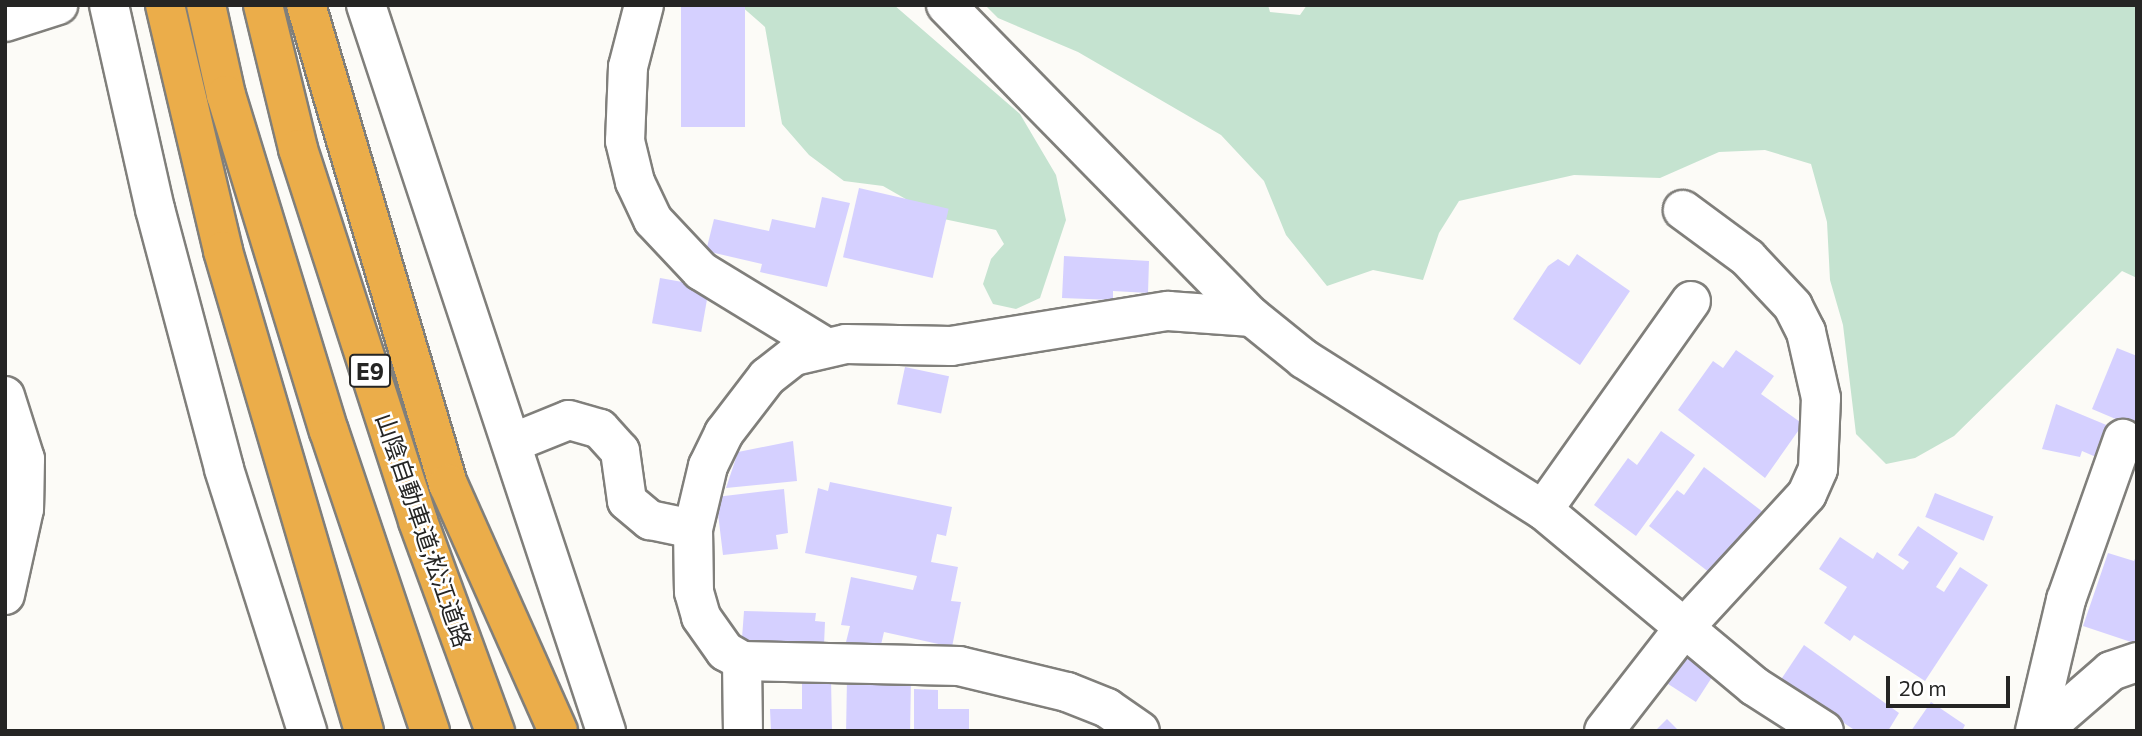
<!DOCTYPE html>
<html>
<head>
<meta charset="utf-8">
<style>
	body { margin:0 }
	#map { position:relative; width:2142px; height:736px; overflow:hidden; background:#fcfbf7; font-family:Commissioner,"Noto Sans JP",sans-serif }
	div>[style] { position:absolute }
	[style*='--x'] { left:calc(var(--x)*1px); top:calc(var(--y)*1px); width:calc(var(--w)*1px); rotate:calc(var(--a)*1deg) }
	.green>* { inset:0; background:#c5e3d0 }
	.building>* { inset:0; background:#d5d0ff; transform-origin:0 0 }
	.roads { filter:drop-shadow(2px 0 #807f7b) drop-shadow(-2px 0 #807f7b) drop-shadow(0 2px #807f7b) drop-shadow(0 -2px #807f7b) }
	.minor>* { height:38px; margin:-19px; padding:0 19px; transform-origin:19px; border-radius:19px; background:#fff }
	.highway>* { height:38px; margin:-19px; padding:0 19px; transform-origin:19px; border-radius:19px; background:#ebad4a }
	span { translate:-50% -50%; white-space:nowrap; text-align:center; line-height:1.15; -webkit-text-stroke:5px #fff; paint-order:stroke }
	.shield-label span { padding:2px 5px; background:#fff; border:2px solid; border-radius:5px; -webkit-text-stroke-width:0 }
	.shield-label { font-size:23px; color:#252524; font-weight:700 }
	.street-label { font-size:24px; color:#252524 }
	.frame { position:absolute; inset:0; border:7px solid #252524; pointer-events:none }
	.scale { position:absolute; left:1886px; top:676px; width:124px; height:32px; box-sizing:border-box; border:4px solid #252524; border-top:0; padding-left:9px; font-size:21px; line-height:24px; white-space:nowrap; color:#252524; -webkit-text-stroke:5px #fff; paint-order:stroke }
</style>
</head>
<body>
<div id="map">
	<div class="green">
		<i style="clip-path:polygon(740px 5px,894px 5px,1020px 114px,1056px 175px,1066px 220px,1040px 298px,1016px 309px,993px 304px,983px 284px,991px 259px,1004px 244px,996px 230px,939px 218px,883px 186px,844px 181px,809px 155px,782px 124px,765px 27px)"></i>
		<i style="clip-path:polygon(985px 5px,1268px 5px,1270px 12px,1300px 15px,1307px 5px,2137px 5px,2137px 278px,2122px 271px,1954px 436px,1915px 458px,1886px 464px,1856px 434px,1843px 325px,1830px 280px,1827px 222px,1811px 164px,1765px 150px,1719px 152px,1660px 178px,1574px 175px,1459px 201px,1439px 233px,1423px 280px,1373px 270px,1327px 286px,1286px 235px,1264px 181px,1221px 135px,1078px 52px,998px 18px)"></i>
	</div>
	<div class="building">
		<i style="left:681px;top:5px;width:64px;height:122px"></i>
		<i style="left:859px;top:188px;width:92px;height:71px;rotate:13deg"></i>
		<i style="clip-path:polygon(822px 197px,850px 203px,827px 287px,760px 272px,762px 264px,706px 251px,714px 219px,769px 231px,772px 219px,815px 228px)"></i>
		<i style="clip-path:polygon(1577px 254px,1630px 291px,1580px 365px,1513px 319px,1548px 266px,1558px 259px,1569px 266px)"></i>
		<i style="clip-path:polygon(1064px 256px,1149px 261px,1148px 293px,1113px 291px,1113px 300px,1062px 298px)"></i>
		<i style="left:660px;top:278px;width:50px;height:46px;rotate:10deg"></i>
		<i style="clip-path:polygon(2117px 348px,2137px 356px,2137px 428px,2092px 409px)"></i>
		<i style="clip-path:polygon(1736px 350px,1774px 376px,1761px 394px,1803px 424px,1765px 478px,1678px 410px,1713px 361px,1723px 368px)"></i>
		<i style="left:905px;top:367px;width:45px;height:38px;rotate:12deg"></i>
		<i style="clip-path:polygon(2056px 404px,2116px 429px,2103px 460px,2082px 451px,2080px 457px,2042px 449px)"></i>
		<i style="clip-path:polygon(1661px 431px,1695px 455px,1636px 536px,1594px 505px,1628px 458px,1637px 465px)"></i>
		<i style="clip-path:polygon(793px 441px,797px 481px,726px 488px,738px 452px)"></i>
		<i style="clip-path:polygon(1704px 467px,1763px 512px,1714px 576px,1649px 526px,1677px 490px,1684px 495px)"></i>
		<i style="clip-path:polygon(830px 482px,952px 507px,946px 536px,937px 534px,931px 562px,958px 567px,951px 601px,961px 602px,952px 647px,884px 632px,880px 649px,846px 642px,850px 626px,841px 625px,851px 577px,913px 590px,917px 576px,805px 553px,818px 488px,828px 491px)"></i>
		<i style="clip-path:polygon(784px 489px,788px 533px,776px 535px,778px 549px,723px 555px,716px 497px)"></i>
		<i style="left:1935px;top:493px;width:63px;height:26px;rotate:22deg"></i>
		<i style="clip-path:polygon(1918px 526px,1958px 553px,1936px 587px,1944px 592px,1960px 567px,1988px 585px,1925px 681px,1854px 635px,1850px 641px,1824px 623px,1847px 587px,1819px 569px,1840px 537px,1873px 559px,1877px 552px,1903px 570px,1909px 562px,1898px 555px)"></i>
		<i style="clip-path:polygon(2108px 553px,2134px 561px,2137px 554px,2137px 644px,2083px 626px)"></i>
		<i style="clip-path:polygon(744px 611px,816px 613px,815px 621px,825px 622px,824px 645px,749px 644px,742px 638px)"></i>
		<i style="clip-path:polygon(1804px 645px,1899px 713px,1888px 731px,1856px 731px,1780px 681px)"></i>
		<i style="left:1682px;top:650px;width:40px;height:36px;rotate:33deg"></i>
		<i style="clip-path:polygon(802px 678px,831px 678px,832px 731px,771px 731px,770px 709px,802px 709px)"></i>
		<i style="left:847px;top:678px;width:64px;height:53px;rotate:1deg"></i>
		<i style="clip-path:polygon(914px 689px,938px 690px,938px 709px,969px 709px,969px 731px,914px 731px)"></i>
		<i style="clip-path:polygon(1931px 702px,1965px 725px,1962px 731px,1911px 731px)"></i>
		<i style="clip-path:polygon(1667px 719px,1679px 731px,1655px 731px)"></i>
	</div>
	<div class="roads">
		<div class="minor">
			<i style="--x:109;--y:5;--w:209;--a:77.3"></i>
			<i style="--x:155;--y:209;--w:269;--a:75.1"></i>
			<i style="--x:224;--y:469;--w:275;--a:72.4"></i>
			<i style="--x:366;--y:5;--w:765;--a:71.71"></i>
			<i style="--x:644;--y:5;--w:64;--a:104.5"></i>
			<i style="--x:628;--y:67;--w:74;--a:92.3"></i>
			<i style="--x:625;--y:141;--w:42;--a:76.3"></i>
			<i style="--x:635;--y:182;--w:42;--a:64.7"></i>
			<i style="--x:653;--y:220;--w:70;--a:46.7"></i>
			<i style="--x:701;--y:271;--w:144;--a:31.4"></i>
			<i style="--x:946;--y:5;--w:437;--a:45.6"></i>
			<i style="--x:1252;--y:317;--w:67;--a:38.9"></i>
			<i style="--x:1304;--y:359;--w:283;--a:32.3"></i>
			<i style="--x:1543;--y:510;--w:275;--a:39.8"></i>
			<i style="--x:1754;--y:686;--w:83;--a:32.7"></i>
			<i style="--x:5;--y:22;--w:56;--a:-17.8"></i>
			<i style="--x:5;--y:396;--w:66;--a:72.4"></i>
			<i style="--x:25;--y:459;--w:50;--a:91.1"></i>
			<i style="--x:24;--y:509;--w:88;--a:102.5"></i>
			<i style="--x:512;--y:443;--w:61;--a:-22"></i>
			<i style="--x:569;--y:420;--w:32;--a:16"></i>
			<i style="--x:600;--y:429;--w:30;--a:48"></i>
			<i style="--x:620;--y:451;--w:50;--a:82"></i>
			<i style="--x:627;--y:501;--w:30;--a:40"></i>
			<i style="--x:650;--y:520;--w:44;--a:11.8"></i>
			<i style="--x:693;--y:529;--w:63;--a:89.1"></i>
			<i style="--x:694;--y:592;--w:26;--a:74"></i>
			<i style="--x:701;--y:617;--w:42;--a:54.8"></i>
			<i style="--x:725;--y:651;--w:20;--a:30"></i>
			<i style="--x:742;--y:661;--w:217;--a:1.3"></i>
			<i style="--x:959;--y:666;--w:111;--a:13.5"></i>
			<i style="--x:1067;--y:692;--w:43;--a:21.8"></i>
			<i style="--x:1107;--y:708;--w:40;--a:34.9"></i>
			<i style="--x:1543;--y:510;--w:256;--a:-54.7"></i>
			<i style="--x:693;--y:529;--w:65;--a:-76.6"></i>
			<i style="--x:708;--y:466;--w:37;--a:-64"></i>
			<i style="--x:724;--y:433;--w:71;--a:-52.5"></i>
			<i style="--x:767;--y:377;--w:34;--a:-38"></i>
			<i style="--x:794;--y:356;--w:53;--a:-13"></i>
			<i style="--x:846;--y:344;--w:105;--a:1.1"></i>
			<i style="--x:951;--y:346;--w:220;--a:-9.2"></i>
			<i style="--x:1168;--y:311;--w:84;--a:4.1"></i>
			<i style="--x:742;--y:661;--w:70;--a:89.2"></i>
			<i style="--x:1604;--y:731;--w:129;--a:-52.2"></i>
			<i style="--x:1683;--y:629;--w:183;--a:-47.4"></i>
			<i style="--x:1807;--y:494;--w:27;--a:-66"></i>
			<i style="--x:1818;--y:469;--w:71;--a:-87.6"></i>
			<i style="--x:1821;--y:398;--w:68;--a:-102.8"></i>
			<i style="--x:1806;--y:332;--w:29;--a:-117"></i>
			<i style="--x:1793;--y:306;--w:66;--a:-133.2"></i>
			<i style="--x:1748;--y:258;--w:81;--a:-143.6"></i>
			<i style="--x:2035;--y:731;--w:135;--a:-76.7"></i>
			<i style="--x:2066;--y:600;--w:171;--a:-70.5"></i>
			<i style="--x:2042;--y:731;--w:91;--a:-41"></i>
			<i style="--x:2111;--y:671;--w:28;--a:-19"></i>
		</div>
		<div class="highway">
			<i style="--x:165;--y:5;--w:253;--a:76.7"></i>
			<i style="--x:223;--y:251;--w:500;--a:73.63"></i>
			<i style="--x:206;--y:5;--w:92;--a:77.5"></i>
			<i style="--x:226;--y:95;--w:351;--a:73"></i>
			<i style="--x:329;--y:431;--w:317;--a:71.4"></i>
			<i style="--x:263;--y:5;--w:148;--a:76.3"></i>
			<i style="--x:298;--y:149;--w:391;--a:72.1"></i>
			<i style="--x:418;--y:521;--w:224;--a:69.9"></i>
			<i style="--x:306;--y:5;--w:500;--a:73.5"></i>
			<i style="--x:448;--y:484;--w:270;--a:66"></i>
		</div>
	</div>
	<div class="shield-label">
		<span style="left:370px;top:371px">E9</span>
	</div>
	<div class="street-label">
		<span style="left:424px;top:530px;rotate:71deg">山陰自動車道;松江道路</span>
	</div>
	<div class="frame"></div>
	<div class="scale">20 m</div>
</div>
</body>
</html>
